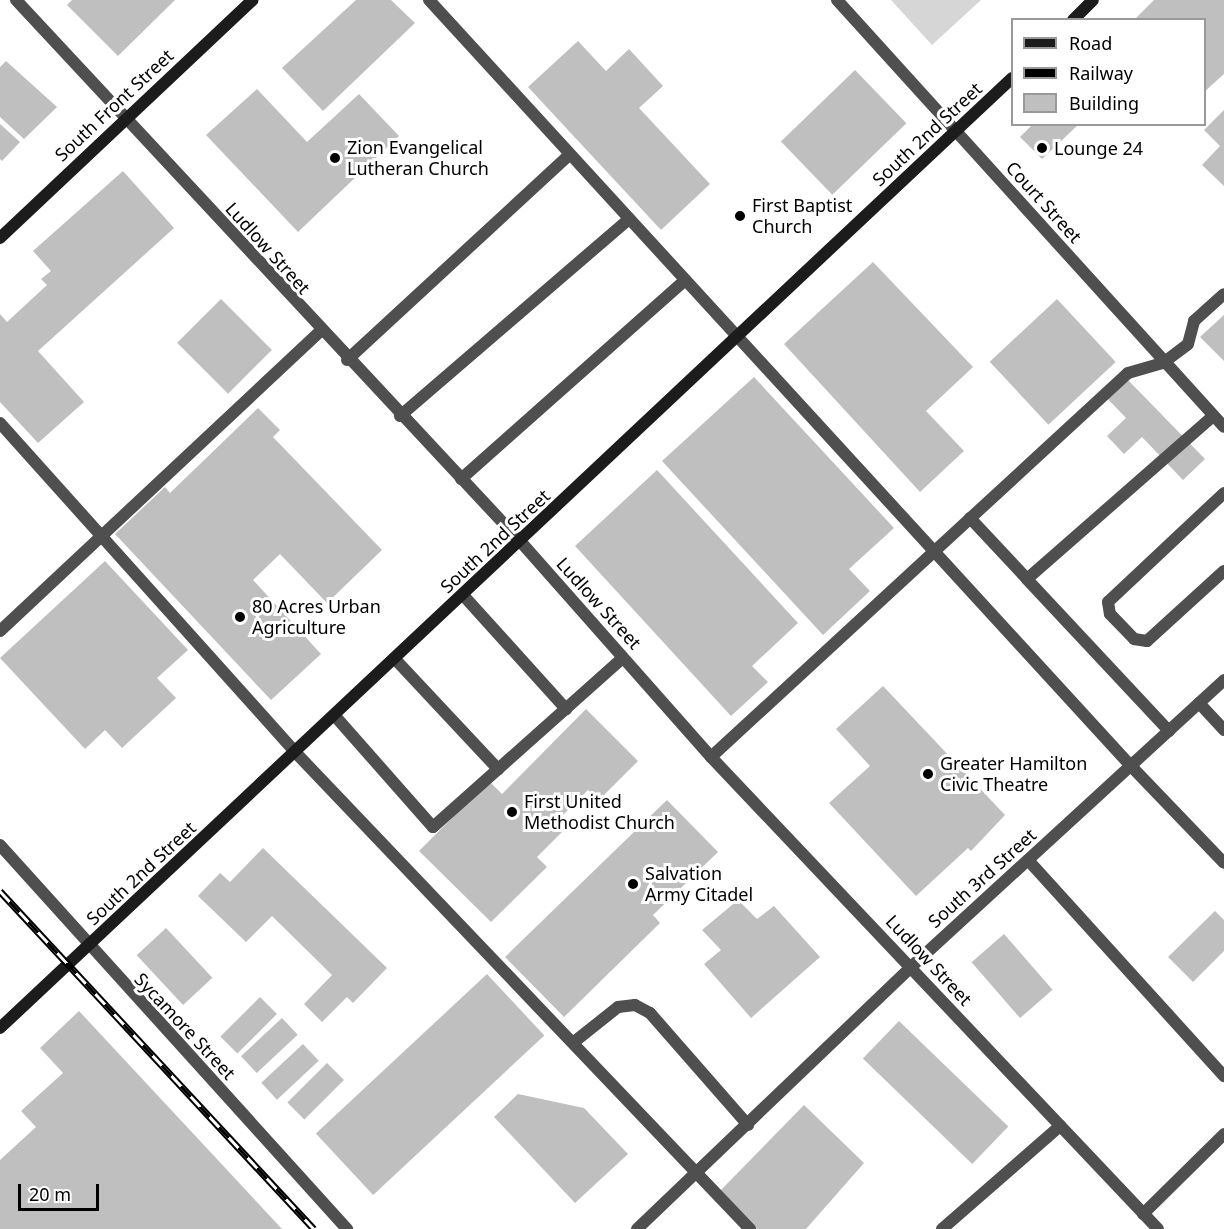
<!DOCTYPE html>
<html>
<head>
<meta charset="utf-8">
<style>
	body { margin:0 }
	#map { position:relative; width:1224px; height:1229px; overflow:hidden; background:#fff; font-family:"Noto Sans",sans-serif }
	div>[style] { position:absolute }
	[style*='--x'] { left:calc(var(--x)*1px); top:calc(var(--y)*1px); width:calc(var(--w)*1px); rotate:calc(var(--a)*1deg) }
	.green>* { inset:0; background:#d6d6d6 }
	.building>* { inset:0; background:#bfbfbf; transform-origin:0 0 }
	.lane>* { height:12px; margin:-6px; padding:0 6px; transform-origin:6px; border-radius:6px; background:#4f4f4f }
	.street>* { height:12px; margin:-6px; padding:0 6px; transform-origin:6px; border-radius:6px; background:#4f4f4f }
	.secondary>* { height:12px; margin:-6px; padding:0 6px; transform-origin:6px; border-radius:6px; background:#1c1c1c }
	.rail>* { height:7px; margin-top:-3.5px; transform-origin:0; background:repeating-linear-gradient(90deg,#fff 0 14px,#000 0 28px); box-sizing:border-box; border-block:2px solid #000 }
	.dots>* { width:16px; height:16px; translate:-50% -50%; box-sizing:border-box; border:3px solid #fff; border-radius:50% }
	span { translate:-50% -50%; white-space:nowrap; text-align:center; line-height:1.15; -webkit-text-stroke:6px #fff; paint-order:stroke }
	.street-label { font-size:18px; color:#000 }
	.poi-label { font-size:18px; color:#000 }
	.left { translate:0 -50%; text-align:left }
	.legend { position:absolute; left:1011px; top:18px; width:195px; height:108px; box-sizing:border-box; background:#fff; border:2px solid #999; margin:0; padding:8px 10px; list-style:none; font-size:18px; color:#000 }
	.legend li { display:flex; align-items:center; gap:12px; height:30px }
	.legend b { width:30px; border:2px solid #999 }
	.scale { position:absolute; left:18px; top:1184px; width:81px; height:27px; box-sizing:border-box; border:3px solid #000; border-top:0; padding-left:8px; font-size:18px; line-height:21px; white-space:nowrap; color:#000; -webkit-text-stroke:4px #fff; paint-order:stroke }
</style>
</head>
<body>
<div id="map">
	<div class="green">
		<i style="clip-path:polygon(891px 0,981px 0,932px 45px)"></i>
	</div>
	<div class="building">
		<i style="clip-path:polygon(72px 0,175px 0,118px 56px,67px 5px)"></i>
		<i style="clip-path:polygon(356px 0,391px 0,415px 23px,323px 111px,282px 68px)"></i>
		<i style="clip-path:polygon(1154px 0,1224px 0,1224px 74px,1204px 92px,1204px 20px,1134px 20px)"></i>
		<i style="clip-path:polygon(578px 41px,606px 71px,629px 49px,663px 86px,639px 108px,710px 184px,661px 230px,528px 87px)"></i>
		<i style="clip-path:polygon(6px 61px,57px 107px,24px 139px,0 117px,0 67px)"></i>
		<i style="left:855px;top:70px;width:74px;height:103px;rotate:46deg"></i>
		<i style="clip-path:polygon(257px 89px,307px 142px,359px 94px,399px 136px,298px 232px,206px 135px)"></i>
		<i style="clip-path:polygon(1224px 110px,1224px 186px,1202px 165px,1220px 146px,1204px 130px)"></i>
		<i style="clip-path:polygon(0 124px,20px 142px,2px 161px,0 159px)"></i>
		<i style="clip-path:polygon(1033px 124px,1079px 124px,1042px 159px,1020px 137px)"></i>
		<i style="clip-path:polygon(123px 171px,174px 228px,38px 351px,84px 402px,38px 443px,0 402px,0 314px,7px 322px,47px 285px,41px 279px,51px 271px,33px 251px)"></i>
		<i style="clip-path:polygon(873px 262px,973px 367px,926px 411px,964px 451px,920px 492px,784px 344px)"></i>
		<i style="left:221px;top:299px;width:72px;height:62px;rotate:45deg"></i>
		<i style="left:1057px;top:299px;width:86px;height:92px;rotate:47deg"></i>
		<i style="clip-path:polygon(1224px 315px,1224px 361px,1200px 337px)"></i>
		<i style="clip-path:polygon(754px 377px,894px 528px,849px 569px,870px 591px,823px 635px,662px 461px)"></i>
		<i style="clip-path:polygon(1126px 378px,1205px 459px,1183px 480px,1142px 437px,1124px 454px,1107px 436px,1126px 418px,1106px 397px)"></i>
		<i style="clip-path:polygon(258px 408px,280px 430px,273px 437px,382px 550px,327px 603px,280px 554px,253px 580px,321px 654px,271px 700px,115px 534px,165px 487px,170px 493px)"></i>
		<i style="clip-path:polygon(657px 470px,798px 623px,752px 666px,768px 682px,731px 716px,575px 546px)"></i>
		<i style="clip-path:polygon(105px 561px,188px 650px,157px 678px,176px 698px,122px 748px,105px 730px,85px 749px,0 658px)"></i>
		<i style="clip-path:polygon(883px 686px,1005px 815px,971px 851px,968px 848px,916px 896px,829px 803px,870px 766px,836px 729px)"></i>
		<i style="clip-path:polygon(586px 709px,638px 761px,598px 801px,588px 790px,554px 824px,562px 832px,537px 857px,547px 867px,491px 922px,419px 851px,489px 781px,502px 794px)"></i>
		<i style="clip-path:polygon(667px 800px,718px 852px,653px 915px,660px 923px,564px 1017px,505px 957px)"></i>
		<i style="clip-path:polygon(263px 848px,387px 968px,353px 1003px,347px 997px,322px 1022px,304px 1004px,332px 975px,272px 916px,246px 942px,198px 896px,220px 873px,230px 882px)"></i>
		<i style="clip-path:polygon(738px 900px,757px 919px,774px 906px,820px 957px,751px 1018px,704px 964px,721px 950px,702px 930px)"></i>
		<i style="clip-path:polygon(1215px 911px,1224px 920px,1224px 951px,1193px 982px,1168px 957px)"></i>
		<i style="left:166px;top:928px;width:68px;height:40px;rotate:47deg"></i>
		<i style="left:1004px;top:934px;width:74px;height:43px;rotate:49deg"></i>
		<i style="left:487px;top:974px;width:84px;height:234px;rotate:47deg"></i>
		<i style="left:260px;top:997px;width:24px;height:56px;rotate:45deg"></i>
		<i style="clip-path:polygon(79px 1011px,282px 1229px,0 1229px,0 1160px,36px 1127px,21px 1111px,63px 1073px,40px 1048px)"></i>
		<i style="left:282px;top:1018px;width:23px;height:56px;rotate:47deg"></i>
		<i style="left:899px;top:1021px;width:152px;height:52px;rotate:44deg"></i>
		<i style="left:303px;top:1044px;width:23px;height:57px;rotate:47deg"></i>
		<i style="left:327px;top:1063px;width:24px;height:56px;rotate:45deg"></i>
		<i style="clip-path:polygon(518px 1094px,584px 1108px,628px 1154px,575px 1203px,494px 1117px)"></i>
		<i style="clip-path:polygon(804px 1105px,864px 1163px,806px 1229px,757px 1229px,719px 1192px)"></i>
	</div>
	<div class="lane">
		<i style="--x:429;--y:0;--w:1039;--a:47.5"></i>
		<i style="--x:347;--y:360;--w:302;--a:-42.7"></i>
		<i style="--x:400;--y:416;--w:301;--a:-40.7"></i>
		<i style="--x:0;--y:423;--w:443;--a:48.1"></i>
		<i style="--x:296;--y:753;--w:658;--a:46.36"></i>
		<i style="--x:461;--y:479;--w:298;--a:-41.6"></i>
		<i style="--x:1224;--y:493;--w:159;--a:136.8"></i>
		<i style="--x:1108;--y:602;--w:12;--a:81"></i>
		<i style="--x:1110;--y:614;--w:35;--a:46"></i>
		<i style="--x:1134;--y:639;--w:13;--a:9"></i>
		<i style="--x:1147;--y:641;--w:104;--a:-42.3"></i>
		<i style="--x:970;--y:518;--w:83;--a:46.9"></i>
		<i style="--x:463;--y:595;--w:154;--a:47.9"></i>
		<i style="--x:0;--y:631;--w:438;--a:-43.1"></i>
		<i style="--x:395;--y:659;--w:151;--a:46.9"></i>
		<i style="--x:1199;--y:703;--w:37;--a:47"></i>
		<i style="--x:335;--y:716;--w:148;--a:48.6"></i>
		<i style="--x:433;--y:827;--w:254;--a:-41.7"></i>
		<i style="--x:1169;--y:731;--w:208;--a:-133.1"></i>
		<i style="--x:1027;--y:579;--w:247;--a:-41.2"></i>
		<i style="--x:711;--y:757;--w:567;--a:-42.64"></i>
		<i style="--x:1128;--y:373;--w:36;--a:-16"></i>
		<i style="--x:1028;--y:860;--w:292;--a:47.8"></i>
		<i style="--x:574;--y:1042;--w:56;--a:-38.5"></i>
		<i style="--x:618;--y:1007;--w:17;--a:-7"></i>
		<i style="--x:635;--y:1005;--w:17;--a:28"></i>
		<i style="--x:650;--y:1013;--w:149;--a:48.8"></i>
		<i style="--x:1143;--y:1214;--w:114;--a:-44.6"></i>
		<i style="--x:942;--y:1229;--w:157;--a:-41.1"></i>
	</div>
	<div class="street">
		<i style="--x:16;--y:0;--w:739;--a:47.03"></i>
		<i style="--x:520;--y:541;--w:288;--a:48.5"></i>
		<i style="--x:711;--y:757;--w:650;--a:46.56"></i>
		<i style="--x:837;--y:0;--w:576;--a:47.81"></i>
		<i style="--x:1163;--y:363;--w:31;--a:-37"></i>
		<i style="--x:1188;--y:344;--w:24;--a:-75"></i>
		<i style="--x:1194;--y:321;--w:40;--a:-42"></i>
		<i style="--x:1131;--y:766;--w:134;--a:46.2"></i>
		<i style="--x:0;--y:845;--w:518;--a:47.9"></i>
		<i style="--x:637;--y:1229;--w:379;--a:-43.7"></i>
		<i style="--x:911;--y:967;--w:425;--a:-42.5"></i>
	</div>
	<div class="secondary">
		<i style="--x:1073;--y:20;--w:28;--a:-45"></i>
		<i style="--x:0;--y:238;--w:347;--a:-43.3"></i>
		<i style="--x:0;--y:1028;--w:1388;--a:-43.19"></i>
	</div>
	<div class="rail">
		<i style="--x:0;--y:891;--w:461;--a:47.1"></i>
	</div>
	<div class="dots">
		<i style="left:1042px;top:148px;background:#000"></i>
		<i style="left:335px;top:158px;background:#000"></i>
		<i style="left:740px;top:216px;background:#000"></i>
		<i style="left:240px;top:617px;background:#000"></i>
		<i style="left:928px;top:774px;background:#000"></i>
		<i style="left:512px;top:812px;background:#000"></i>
		<i style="left:633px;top:884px;background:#000"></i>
	</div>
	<div class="street-label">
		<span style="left:114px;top:105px;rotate:-43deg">South Front Street</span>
		<span style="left:927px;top:134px;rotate:-43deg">South 2nd Street</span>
		<span style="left:1044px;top:202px;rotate:48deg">Court Street</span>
		<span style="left:268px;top:248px;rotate:48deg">Ludlow Street</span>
		<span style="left:495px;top:541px;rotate:-43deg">South 2nd Street</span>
		<span style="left:599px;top:603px;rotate:48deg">Ludlow Street</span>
		<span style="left:141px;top:873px;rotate:-43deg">South 2nd Street</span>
		<span style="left:982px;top:878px;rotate:-42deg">South 3rd Street</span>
		<span style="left:929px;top:960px;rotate:47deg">Ludlow Street</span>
		<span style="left:185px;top:1026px;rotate:47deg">Sycamore Street</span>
	</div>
	<div class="poi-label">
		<span class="left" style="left:347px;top:158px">Zion Evangelical<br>Lutheran Church</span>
		<span class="left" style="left:1054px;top:148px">Lounge 24</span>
		<span class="left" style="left:752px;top:216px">First Baptist<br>Church</span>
		<span class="left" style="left:252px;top:617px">80 Acres Urban<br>Agriculture</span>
		<span class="left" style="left:940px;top:774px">Greater Hamilton<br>Civic Theatre</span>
		<span class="left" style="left:524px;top:812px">First United<br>Methodist Church</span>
		<span class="left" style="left:645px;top:884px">Salvation<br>Army Citadel</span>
	</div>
	<ul class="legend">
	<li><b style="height:8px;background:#1c1c1c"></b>Road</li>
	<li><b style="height:8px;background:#000"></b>Railway</li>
	<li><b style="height:16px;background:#bfbfbf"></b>Building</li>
	</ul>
	<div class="scale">20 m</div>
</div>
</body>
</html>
